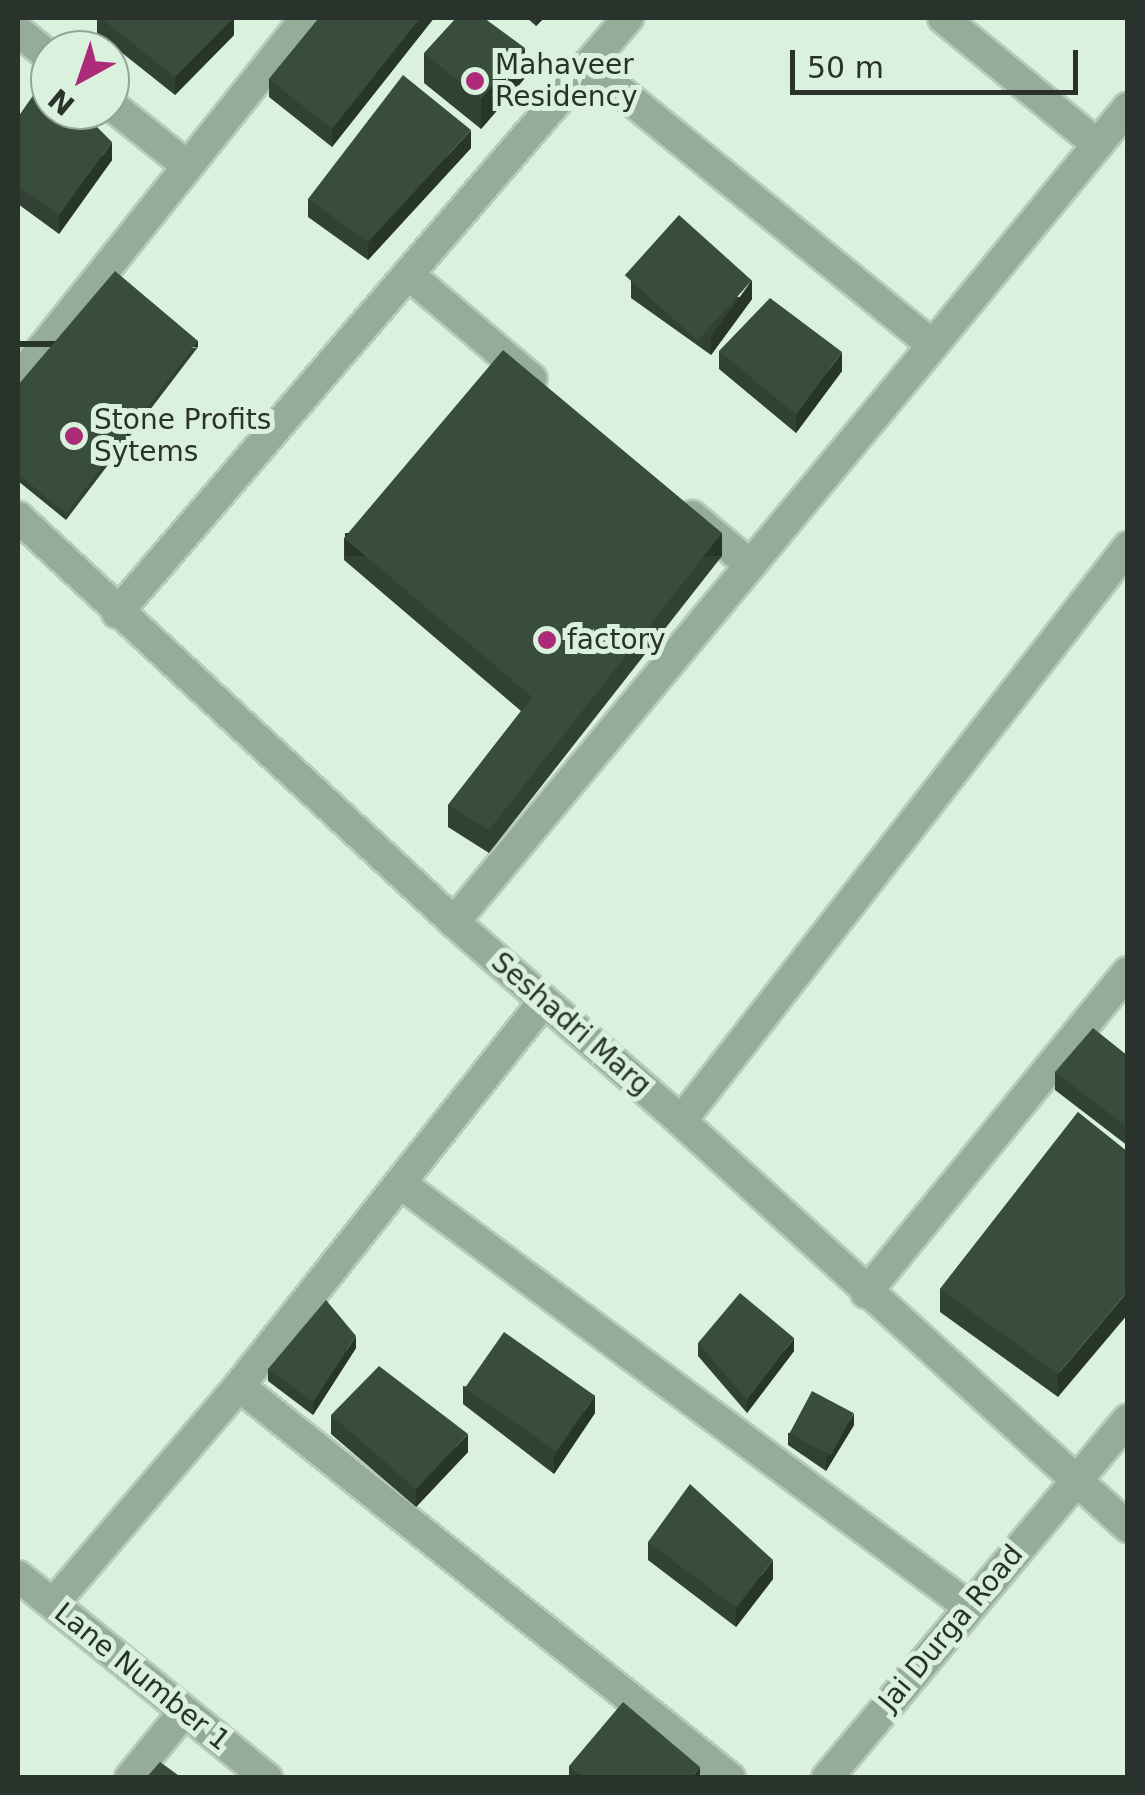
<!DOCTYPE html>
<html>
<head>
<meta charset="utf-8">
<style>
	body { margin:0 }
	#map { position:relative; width:1145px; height:1795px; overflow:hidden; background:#d9f1dd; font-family:"DejaVu Sans",sans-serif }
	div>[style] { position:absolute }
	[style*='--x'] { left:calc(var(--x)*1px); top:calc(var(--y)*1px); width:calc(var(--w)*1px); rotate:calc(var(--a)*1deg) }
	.roads { filter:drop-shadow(2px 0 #b6cbb9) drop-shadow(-2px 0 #b6cbb9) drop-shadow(0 2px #b6cbb9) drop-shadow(0 -2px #b6cbb9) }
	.street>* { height:30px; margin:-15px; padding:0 15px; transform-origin:15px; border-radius:15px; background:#95ac99 }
	.wall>* { inset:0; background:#314234 }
	.shaded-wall>* { inset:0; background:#28362a; transform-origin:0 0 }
	.building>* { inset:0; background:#394d3c; transform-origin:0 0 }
	.dots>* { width:28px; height:28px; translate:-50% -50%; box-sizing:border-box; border:5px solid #d9f1dd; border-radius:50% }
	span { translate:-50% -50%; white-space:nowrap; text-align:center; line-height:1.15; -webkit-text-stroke:10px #d9f1dd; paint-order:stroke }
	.poi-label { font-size:28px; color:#2a332b }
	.left { translate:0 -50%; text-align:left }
	.street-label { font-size:28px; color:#2a332b }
	.frame { position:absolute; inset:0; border:20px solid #2a332b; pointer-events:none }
	.north { position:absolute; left:30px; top:30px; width:100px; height:100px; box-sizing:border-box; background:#d9f1dd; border:2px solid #93a596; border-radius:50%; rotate:220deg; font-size:28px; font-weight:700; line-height:40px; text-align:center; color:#2a332b }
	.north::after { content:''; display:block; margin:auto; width:35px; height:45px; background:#ac2b79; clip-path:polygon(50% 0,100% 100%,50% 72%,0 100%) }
	.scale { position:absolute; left:790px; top:50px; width:288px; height:45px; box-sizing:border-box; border:5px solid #2a332b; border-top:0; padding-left:12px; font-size:30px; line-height:35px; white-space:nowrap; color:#2a332b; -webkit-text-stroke:8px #d9f1dd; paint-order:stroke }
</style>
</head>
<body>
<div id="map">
	<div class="roads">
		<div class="street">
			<i style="--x:628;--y:18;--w:62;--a:130.4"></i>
			<i style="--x:588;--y:65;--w:444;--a:39.1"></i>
			<i style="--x:933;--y:345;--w:307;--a:-50.6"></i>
			<i style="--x:943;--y:18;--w:199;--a:39.3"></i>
			<i style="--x:18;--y:31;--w:41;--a:39.1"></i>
			<i style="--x:110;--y:104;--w:99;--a:38.8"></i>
			<i style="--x:408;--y:274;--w:162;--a:40.3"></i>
			<i style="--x:18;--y:379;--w:462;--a:-51.4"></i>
			<i style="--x:692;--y:516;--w:76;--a:40.2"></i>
			<i style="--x:18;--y:517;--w:595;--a:42.89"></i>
			<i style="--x:454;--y:922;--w:302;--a:41.2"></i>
			<i style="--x:681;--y:1121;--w:604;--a:42.25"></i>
			<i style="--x:117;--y:613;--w:723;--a:-49.32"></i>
			<i style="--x:454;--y:922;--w:750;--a:-50.3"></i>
			<i style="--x:681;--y:1121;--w:728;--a:-52.09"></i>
			<i style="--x:400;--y:1183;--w:708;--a:36.68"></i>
			<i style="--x:866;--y:1293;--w:414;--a:-50.8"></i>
			<i style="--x:239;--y:1386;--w:628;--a:38.6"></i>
			<i style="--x:18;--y:1576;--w:321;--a:39.1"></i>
			<i style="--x:53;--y:1604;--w:287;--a:-49.5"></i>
			<i style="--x:239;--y:1386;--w:491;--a:-51.6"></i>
			<i style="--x:130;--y:1778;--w:84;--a:-50.8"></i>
			<i style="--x:827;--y:1778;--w:468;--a:-50"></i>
		</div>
	</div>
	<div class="wall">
		<i style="clip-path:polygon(97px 18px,234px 18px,234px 35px,175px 95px,97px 33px)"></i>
		<i style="clip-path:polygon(319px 18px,434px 18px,332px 147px,269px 97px,269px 79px)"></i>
		<i style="clip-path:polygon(527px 18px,544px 18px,536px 26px)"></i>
		<i style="clip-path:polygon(424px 53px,525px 78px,481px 129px,424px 83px)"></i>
		<i style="clip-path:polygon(18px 117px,112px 160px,59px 234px,18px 204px)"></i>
		<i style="clip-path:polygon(471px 148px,368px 260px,308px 217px,308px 199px)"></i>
		<i style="clip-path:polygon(631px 280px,752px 299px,711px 355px,631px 298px)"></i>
		<i style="clip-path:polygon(198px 347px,66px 520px,18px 481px,18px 385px)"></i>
		<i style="clip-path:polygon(719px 351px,842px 371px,796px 433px,719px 369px)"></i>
		<i style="clip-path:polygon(344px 538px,722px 556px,489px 853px,448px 827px,448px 805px,521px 711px,344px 560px)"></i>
		<i style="clip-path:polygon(1128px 1056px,1128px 1146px,1055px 1090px,1055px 1072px)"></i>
		<i style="clip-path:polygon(1078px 1112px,1058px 1397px,940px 1312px,940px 1289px)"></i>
		<i style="clip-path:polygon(698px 1343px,794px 1351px,747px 1413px,698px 1356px)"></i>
		<i style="clip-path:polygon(356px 1348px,313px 1415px,268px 1381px,268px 1369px)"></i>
		<i style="clip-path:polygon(463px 1386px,595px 1413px,554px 1474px,463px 1404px)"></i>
		<i style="clip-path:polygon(331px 1415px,468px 1452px,416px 1507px,331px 1434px)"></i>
		<i style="clip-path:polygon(854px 1425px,826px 1471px,788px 1445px,788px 1433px)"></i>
		<i style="clip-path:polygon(648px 1542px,773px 1579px,736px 1627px,648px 1560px)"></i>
		<i style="clip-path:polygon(569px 1766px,700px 1778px,569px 1778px)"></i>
	</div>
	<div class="shaded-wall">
		<i style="clip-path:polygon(234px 18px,234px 35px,175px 95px,175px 77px)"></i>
		<i style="clip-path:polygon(420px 18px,434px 18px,332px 147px,332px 129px)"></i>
		<i style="clip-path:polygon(536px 18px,544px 18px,536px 26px)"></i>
		<i style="clip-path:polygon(525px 48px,525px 78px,481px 129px,481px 99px)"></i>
		<i style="clip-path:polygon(471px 130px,471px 148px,368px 260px,368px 242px)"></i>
		<i style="clip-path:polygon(112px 142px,112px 160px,59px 234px,59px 215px)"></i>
		<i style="clip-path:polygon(752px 280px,752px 299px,711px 355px,711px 337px)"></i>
		<i style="left:198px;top:341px;width:6px;height:218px;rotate:90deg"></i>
		<i style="clip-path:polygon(842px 352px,842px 371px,796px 433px,796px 415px)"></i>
		<i style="left:722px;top:533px;width:23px;height:377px;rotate:90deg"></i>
		<i style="clip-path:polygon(1128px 1291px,1128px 1314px,1058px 1397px,1058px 1374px)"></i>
		<i style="clip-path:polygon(356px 1336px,356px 1348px,313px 1415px,313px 1402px)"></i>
		<i style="clip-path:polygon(794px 1338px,794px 1351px,747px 1413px,747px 1400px)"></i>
		<i style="clip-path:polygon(595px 1395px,595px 1413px,554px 1474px,554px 1456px)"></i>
		<i style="clip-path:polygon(854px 1413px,854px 1425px,826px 1471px,826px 1458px)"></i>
		<i style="clip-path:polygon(468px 1434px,468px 1452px,416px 1507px,416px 1489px)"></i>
		<i style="clip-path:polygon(773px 1560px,773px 1579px,736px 1627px,736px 1608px)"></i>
		<i style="clip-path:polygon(700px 1767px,700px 1778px,691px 1778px)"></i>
	</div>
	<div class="building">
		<i style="clip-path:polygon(101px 18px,233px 18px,175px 77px)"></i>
		<i style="clip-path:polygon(319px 18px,420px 18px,332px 129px,269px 79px)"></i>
		<i style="clip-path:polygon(456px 18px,484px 18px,525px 48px,481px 99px,424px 53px)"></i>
		<i style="clip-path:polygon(403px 75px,471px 130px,368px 242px,308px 199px)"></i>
		<i style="clip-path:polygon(46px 77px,50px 81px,50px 110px,80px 110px,112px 142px,59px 215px,18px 186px,18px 117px)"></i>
		<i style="left:679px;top:215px;width:98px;height:81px;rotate:42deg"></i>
		<i style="clip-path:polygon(115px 271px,198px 341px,66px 514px,18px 474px,18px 385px)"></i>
		<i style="clip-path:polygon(770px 298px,842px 352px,796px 415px,719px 351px)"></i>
		<i style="clip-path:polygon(503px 350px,722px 533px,489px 830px,448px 805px,532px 697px,344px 538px)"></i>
		<i style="clip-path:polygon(1093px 1028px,1128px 1056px,1128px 1128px,1055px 1072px)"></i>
		<i style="clip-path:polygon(1078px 1112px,1128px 1152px,1128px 1291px,1058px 1374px,940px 1289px)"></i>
		<i style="clip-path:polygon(740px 1293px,794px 1338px,747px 1400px,698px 1343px)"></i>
		<i style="clip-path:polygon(326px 1300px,356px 1336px,313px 1402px,268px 1369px)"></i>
		<i style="left:504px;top:1332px;width:111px;height:68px;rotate:35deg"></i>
		<i style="clip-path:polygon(379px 1366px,468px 1434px,416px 1489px,331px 1415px)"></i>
		<i style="left:812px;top:1391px;width:47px;height:48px;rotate:28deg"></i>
		<i style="clip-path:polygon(690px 1484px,773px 1560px,736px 1608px,648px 1542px)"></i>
		<i style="clip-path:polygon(623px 1702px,700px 1767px,691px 1778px,584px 1778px,569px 1766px)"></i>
		<i style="clip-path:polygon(160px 1762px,182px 1778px,146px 1778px)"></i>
	</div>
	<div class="dots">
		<i style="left:475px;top:81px;background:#ac2b79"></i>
		<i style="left:74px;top:436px;background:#ac2b79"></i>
		<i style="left:547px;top:640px;background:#ac2b79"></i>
	</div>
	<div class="poi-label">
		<span class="left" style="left:495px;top:81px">Mahaveer<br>Residency</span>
		<span class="left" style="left:94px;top:436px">Stone Profits<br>Sytems</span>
		<span class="left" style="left:567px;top:640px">factory</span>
	</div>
	<div class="street-label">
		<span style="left:571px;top:1024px;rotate:41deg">Seshadri Marg</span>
		<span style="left:951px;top:1628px;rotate:-50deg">Jai Durga Road</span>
		<span style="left:142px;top:1677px;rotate:39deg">Lane Number 1</span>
	</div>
	<div class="frame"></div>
	<div class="north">N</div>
	<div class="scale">50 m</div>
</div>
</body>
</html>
